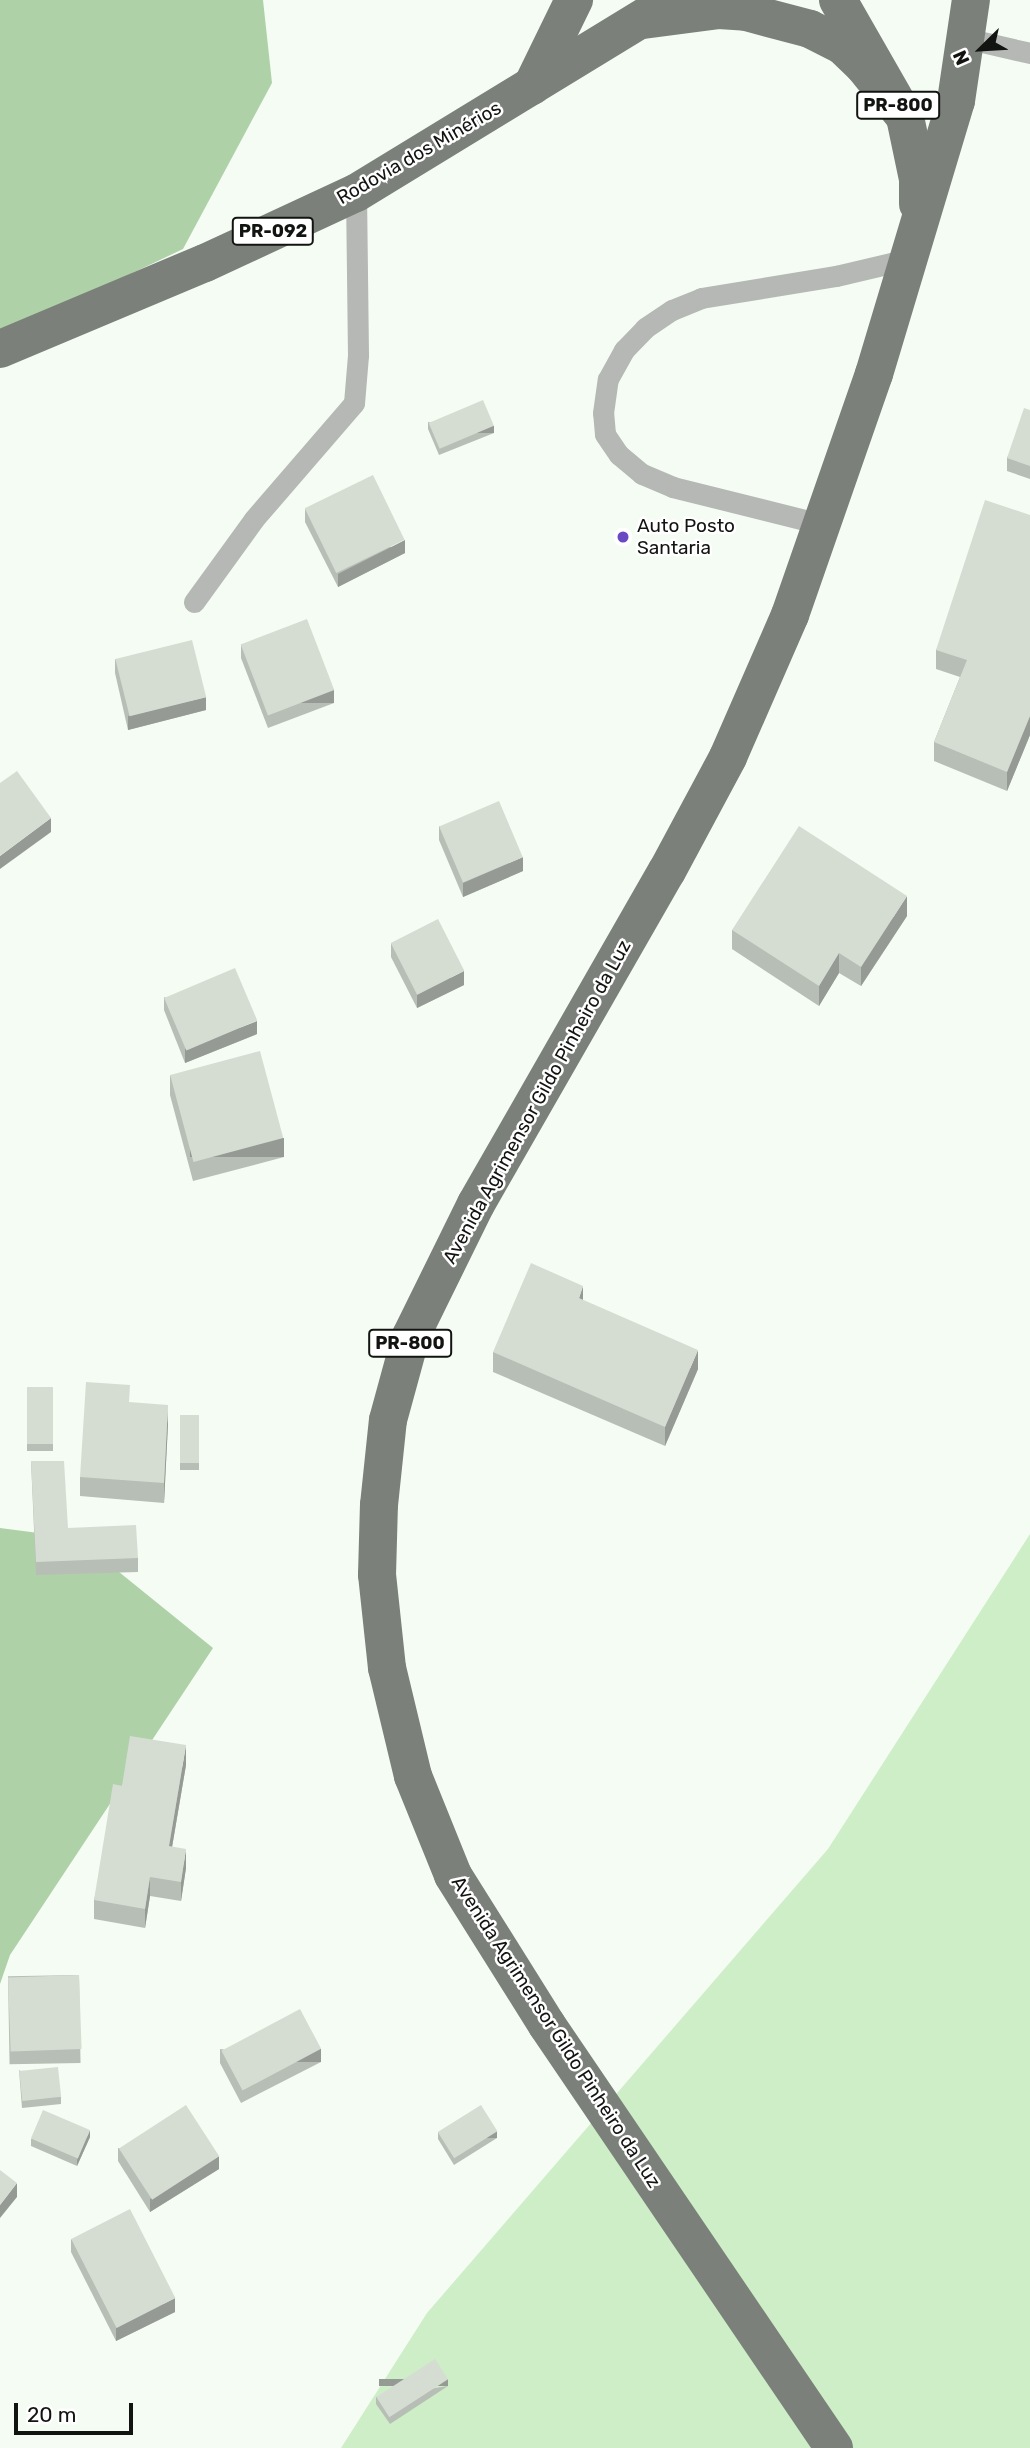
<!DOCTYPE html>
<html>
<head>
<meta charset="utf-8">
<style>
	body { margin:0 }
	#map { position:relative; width:1030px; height:2448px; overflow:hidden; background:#f4fcf3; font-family:Rubik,sans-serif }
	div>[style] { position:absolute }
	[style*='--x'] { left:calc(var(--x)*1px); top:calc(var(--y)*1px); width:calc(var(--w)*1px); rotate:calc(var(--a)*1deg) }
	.green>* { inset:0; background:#cdeec6 }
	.forest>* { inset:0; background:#afd1a8 }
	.service>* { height:21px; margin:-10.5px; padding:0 10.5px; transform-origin:10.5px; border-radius:10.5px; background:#b5b8b4 }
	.primary>* { height:38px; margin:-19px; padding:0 19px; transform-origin:19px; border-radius:19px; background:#7b817a }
	.wall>* { inset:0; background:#b7beb5; transform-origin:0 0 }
	.shaded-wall>* { inset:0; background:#959b94; transform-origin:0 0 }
	.building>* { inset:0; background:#d5ddd3; transform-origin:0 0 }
	.dots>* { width:19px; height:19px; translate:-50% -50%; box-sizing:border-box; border:4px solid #fff; border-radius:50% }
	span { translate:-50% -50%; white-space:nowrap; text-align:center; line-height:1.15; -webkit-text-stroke:5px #fff; paint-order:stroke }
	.shield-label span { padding:2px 5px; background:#fff; border:2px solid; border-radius:5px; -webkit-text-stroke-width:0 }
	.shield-label { font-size:18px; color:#121411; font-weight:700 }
	.street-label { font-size:19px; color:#121411 }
	.poi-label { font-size:19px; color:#121411 }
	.left { translate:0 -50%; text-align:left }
	.north { position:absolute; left:946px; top:14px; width:70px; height:70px; -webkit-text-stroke:5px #fff; paint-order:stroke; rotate:246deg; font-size:19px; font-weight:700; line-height:28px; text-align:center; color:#121411 }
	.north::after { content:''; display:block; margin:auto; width:24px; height:32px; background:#121411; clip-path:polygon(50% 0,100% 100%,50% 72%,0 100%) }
	.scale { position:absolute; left:14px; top:2403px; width:119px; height:32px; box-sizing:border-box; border:4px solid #121411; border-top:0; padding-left:9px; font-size:21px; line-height:24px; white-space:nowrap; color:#121411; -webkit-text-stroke:5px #fff; paint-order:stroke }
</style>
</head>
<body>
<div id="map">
	<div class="green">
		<i style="clip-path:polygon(1030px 1534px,1030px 2448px,341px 2448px,427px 2313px,828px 1849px)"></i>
	</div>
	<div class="forest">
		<i style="clip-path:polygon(0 0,263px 0,272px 83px,183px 249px,0 336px)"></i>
		<i style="clip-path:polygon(0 1528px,77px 1538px,213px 1648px,10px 1955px,0 1984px)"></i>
	</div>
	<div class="service">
		<i style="--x:965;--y:38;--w:67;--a:13"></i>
		<i style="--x:821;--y:524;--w:153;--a:-166"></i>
		<i style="--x:673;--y:487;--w:34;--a:-157"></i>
		<i style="--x:642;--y:474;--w:30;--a:-140"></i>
		<i style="--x:619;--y:455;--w:25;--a:-124"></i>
		<i style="--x:605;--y:434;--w:21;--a:-95"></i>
		<i style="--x:603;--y:413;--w:34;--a:-82"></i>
		<i style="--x:608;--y:379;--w:33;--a:-61"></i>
		<i style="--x:624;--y:350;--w:30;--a:-46"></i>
		<i style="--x:645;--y:328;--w:32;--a:-34"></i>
		<i style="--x:672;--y:310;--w:31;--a:-22"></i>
		<i style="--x:701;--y:298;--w:137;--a:-9.3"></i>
		<i style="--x:836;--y:276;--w:74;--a:-13.3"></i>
		<i style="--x:194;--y:602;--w:102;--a:-54.1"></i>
		<i style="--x:254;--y:519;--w:153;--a:-49.2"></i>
		<i style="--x:354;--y:403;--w:48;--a:-85.2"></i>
		<i style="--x:358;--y:355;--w:162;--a:-90.7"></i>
	</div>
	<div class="primary">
		<i style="--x:838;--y:0;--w:135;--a:60.2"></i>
		<i style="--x:905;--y:117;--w:63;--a:78.2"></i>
		<i style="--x:918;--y:179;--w:25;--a:90"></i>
		<i style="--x:643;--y:20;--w:77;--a:-7.5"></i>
		<i style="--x:719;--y:10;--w:27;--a:4"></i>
		<i style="--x:746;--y:12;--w:66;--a:14.9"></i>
		<i style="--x:810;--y:29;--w:36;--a:27"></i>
		<i style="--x:842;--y:45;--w:29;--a:44"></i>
		<i style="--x:863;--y:65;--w:67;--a:51.1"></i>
		<i style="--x:532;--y:86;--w:96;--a:-64"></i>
		<i style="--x:0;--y:349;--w:222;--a:-22.8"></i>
		<i style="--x:205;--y:263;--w:166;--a:-24.9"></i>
		<i style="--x:356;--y:193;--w:370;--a:-31.4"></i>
		<i style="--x:834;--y:2448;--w:511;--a:-124.16"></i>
		<i style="--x:547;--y:2025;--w:177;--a:-122.1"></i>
		<i style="--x:453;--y:1875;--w:107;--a:-112"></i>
		<i style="--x:413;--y:1776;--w:111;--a:-103.5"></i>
		<i style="--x:387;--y:1668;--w:94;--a:-96.1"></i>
		<i style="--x:377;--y:1575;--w:70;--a:-88.4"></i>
		<i style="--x:379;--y:1505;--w:85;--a:-84"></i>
		<i style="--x:388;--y:1420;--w:87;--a:-74.7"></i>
		<i style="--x:411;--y:1336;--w:147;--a:-63.8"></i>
		<i style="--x:476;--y:1204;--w:384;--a:-60.2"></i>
		<i style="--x:667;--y:871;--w:129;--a:-61.8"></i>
		<i style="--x:728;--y:757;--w:155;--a:-66.4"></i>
		<i style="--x:790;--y:615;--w:255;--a:-70.8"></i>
		<i style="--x:874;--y:374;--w:285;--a:-73.3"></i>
		<i style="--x:956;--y:101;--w:102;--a:-81.6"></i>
	</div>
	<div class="wall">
		<i style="clip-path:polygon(1030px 410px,1030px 479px,1007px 471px,1007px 458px)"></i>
		<i style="clip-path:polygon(428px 422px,494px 433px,439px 455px,428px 429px)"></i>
		<i style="clip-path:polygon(305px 509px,405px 553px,338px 587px,305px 522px)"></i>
		<i style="clip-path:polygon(1030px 515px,1030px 735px,1007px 791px,934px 761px,934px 742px,960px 677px,936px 669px,936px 650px)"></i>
		<i style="clip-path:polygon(241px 644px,334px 703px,268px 728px,241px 658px)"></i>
		<i style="clip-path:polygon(115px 659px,206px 710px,128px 730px,115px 673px)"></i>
		<i style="clip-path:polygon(439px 826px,523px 871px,463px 897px,439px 840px)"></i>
		<i style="clip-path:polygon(907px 916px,861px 986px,839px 973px,819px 1006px,732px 949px,732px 930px)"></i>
		<i style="clip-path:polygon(391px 943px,464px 985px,417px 1008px,391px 957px)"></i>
		<i style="clip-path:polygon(164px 997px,257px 1034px,185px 1063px,164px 1010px)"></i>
		<i style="clip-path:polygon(170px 1075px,284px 1157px,193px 1181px,170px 1095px)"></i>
		<i style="clip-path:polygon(493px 1352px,698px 1369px,665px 1446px,493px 1372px)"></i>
		<i style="left:27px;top:1387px;width:26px;height:64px"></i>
		<i style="left:180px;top:1415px;width:19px;height:55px"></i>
		<i style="clip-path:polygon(168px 1424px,164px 1503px,80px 1496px,80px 1477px)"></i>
		<i style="clip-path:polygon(31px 1461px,68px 1528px,138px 1558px,138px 1572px,36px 1575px)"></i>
		<i style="clip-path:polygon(186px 1765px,172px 1847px,186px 1868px,181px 1901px,150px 1896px,145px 1928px,94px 1919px,94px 1900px,122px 1786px)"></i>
		<i style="left:79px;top:1975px;width:88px;height:71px;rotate:89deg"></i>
		<i style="clip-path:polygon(220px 2049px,321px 2062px,241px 2103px,220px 2063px)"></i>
		<i style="clip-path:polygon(19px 2070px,61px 2097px,61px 2104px,22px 2108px)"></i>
		<i style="clip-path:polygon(438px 2132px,497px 2138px,454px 2165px,438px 2139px)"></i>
		<i style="clip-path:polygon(90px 2137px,77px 2166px,31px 2146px,31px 2139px)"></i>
		<i style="clip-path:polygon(118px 2148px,219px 2169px,150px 2212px,118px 2161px)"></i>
		<i style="clip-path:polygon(71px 2239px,175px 2312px,116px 2341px,71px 2252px)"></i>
		<i style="clip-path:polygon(448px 2386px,390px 2424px,376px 2404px,376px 2397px)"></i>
	</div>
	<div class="shaded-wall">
		<i style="left:494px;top:426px;width:7px;height:59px;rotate:90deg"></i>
		<i style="clip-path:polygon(405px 540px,405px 553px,338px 587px,338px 574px)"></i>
		<i style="left:334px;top:690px;width:13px;height:71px;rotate:90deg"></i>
		<i style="clip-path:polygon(206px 697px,206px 710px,128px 730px,128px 716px)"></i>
		<i style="clip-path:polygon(1030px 716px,1030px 735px,1007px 791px,1007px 772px)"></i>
		<i style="clip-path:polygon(51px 818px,51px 832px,0 869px,0 856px)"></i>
		<i style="clip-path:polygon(523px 857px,523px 871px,463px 897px,463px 883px)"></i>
		<i style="clip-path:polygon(907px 896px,907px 916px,861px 986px,861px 967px)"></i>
		<i style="clip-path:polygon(839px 953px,839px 973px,819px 1006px,819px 986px)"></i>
		<i style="clip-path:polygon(464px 971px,464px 985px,417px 1008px,417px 995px)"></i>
		<i style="clip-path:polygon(257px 1021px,257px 1034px,185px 1063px,185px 1049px)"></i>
		<i style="left:284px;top:1138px;width:19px;height:94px;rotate:90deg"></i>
		<i style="clip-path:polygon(583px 1286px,583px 1305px,579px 1298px)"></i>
		<i style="clip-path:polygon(698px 1350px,698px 1369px,665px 1446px,665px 1427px)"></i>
		<i style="clip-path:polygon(168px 1405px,168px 1424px,164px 1503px,164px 1483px)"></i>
		<i style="clip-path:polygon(186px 1745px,186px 1765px,169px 1865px,169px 1846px)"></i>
		<i style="clip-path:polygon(186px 1849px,186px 1868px,181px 1901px,181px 1882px)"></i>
		<i style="clip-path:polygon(150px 1877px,150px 1896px,145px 1928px,145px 1909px)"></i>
		<i style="left:321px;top:2049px;width:13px;height:90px;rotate:90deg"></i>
		<i style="clip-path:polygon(90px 2130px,90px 2137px,77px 2166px,77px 2160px)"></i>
		<i style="left:497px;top:2131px;width:7px;height:51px;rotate:90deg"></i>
		<i style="clip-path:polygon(219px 2156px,219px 2169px,150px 2212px,150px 2199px)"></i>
		<i style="clip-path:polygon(17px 2183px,17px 2197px,0 2218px,0 2205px)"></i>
		<i style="clip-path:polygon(175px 2298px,175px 2312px,116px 2341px,116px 2328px)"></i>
		<i style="left:448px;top:2379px;width:7px;height:69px;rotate:90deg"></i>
	</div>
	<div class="building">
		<i style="left:483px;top:400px;width:28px;height:59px;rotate:67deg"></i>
		<i style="clip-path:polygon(1024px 408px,1030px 410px,1030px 466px,1007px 458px)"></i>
		<i style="left:373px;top:475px;width:72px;height:76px;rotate:64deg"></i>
		<i style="clip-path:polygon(985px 500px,1030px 515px,1030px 716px,1007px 772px,934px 742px,967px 660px,936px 650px)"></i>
		<i style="left:307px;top:619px;width:76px;height:71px;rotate:69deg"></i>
		<i style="left:192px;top:640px;width:59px;height:79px;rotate:76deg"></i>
		<i style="clip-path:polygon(17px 771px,51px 818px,0 856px,0 783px)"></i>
		<i style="left:499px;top:801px;width:61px;height:65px;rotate:67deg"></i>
		<i style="clip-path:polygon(799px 826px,907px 896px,861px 967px,839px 953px,819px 986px,732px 930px)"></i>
		<i style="left:438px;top:919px;width:58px;height:53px;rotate:63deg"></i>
		<i style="left:235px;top:968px;width:57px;height:77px;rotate:67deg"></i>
		<i style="left:260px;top:1051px;width:90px;height:93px;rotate:75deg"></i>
		<i style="clip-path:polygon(531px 1263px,583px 1286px,579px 1298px,698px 1350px,665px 1427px,493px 1352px)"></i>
		<i style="clip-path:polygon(86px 1382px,130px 1385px,129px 1402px,168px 1405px,164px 1483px,80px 1477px)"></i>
		<i style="left:27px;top:1387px;width:26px;height:57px"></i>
		<i style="left:180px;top:1415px;width:19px;height:48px"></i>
		<i style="clip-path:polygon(31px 1461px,64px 1461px,68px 1528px,136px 1525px,138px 1558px,36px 1562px)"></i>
		<i style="clip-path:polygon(130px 1736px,186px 1745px,169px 1846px,186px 1849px,181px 1882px,150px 1877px,145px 1909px,94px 1900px,113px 1784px,122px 1786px)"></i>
		<i style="left:79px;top:1975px;width:74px;height:71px;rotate:88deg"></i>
		<i style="left:300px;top:2009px;width:45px;height:89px;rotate:62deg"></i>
		<i style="left:58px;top:2067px;width:30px;height:39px;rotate:84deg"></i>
		<i style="left:186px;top:2105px;width:61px;height:80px;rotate:57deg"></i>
		<i style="left:481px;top:2105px;width:31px;height:51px;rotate:58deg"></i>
		<i style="left:43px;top:2110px;width:51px;height:31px;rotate:23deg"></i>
		<i style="clip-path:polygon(0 2170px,17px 2183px,0 2205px)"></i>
		<i style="left:130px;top:2209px;width:100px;height:66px;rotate:63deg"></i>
		<i style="left:435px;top:2359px;width:24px;height:70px;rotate:57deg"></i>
	</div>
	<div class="dots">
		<i style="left:623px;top:537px;background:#694ac3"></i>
	</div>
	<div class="shield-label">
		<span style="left:898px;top:105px">PR-800</span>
		<span style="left:273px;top:231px">PR-092</span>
		<span style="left:410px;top:1343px">PR-800</span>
	</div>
	<div class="street-label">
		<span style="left:419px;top:153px;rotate:-30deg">Rodovia dos Minérios</span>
		<span style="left:537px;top:1102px;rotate:-61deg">Avenida Agrimensor Gildo Pinheiro da Luz</span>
		<span style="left:556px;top:2032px;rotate:57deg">Avenida Agrimensor Gildo Pinheiro da Luz</span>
	</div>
	<div class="poi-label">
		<span class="left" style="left:637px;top:537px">Auto Posto<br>Santaria</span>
	</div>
	<div class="north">N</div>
	<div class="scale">20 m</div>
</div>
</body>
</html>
